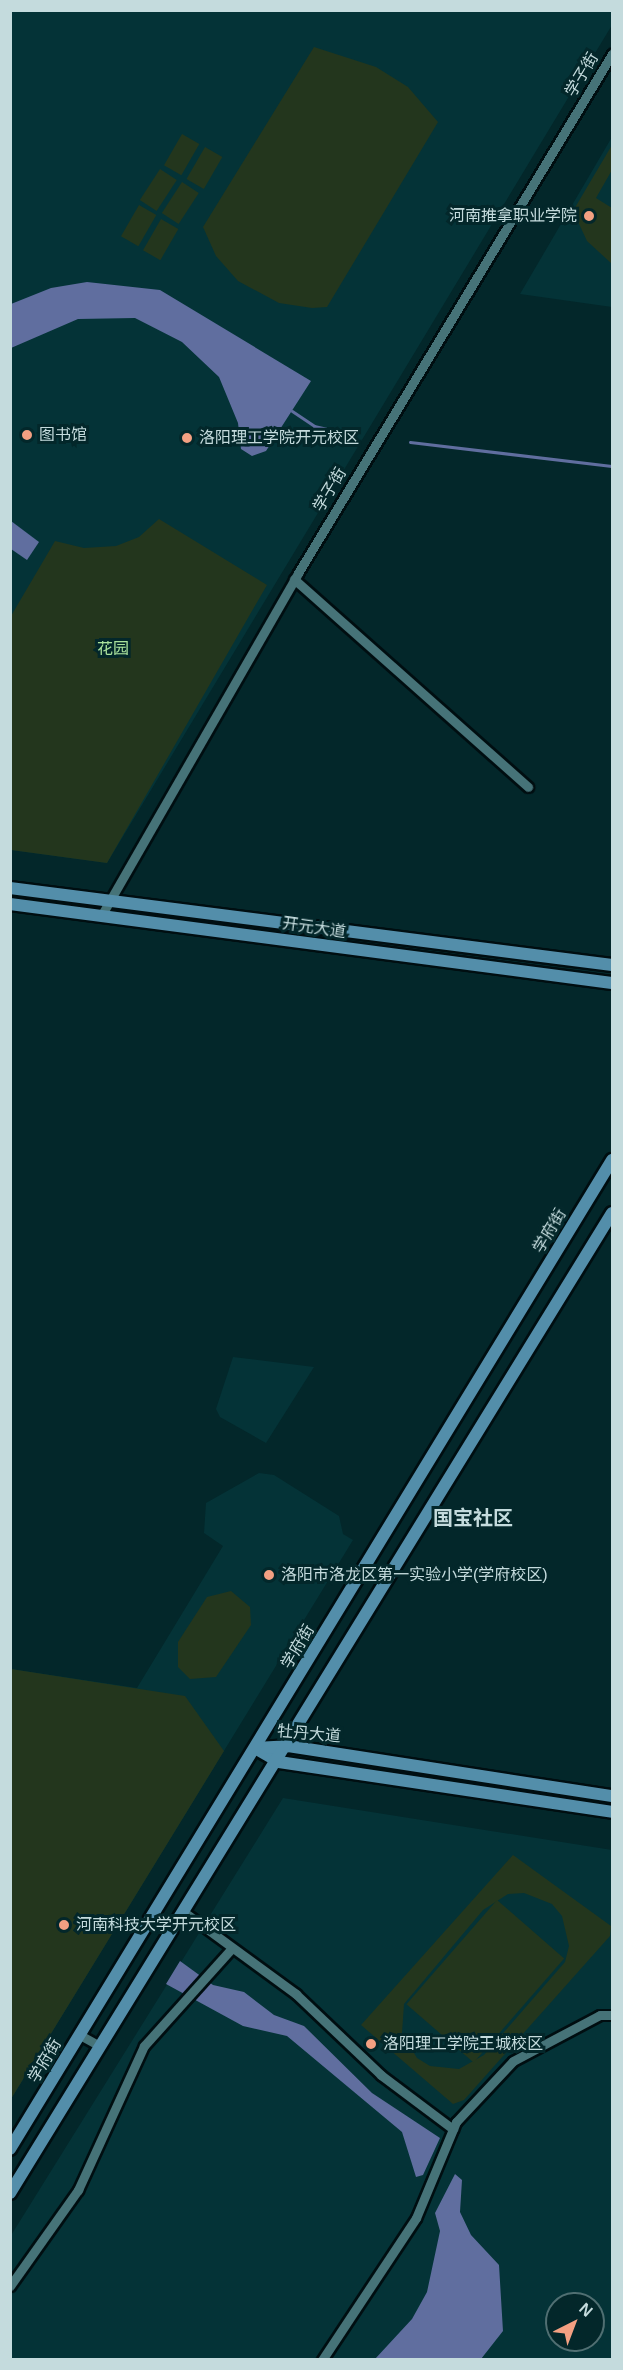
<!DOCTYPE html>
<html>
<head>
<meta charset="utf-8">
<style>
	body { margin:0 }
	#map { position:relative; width:623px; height:2370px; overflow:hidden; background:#03272a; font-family:Arial,"Noto Sans SC",sans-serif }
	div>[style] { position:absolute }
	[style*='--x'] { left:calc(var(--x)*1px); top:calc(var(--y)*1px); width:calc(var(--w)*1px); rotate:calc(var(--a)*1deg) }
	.built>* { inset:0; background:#043337 }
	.green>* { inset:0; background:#23361d; transform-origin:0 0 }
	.water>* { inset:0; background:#606e9f }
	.stream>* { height:3px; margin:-1.5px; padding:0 1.5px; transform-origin:1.5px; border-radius:1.5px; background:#606e9f }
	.roads { filter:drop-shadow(2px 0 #000e11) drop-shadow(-2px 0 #000e11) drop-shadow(0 2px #000e11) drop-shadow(0 -2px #000e11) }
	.minor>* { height:9px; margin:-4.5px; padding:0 4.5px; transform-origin:4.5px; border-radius:4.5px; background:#467378 }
	.major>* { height:12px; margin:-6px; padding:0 6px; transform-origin:6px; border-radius:6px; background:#538eaa }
	.dots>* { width:16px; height:16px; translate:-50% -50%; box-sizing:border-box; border:3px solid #03272a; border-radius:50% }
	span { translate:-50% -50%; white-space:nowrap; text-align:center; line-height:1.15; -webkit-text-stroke:6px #03272a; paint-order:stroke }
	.street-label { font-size:16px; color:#c4dbdd }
	.poi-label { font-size:16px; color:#c4dbdd }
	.right { translate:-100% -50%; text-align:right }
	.left { translate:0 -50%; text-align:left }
	.park-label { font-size:16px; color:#aae19c }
	.quarter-label { font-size:20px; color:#c4dbdd; font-weight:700 }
	.frame { position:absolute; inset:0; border:12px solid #c4dbdd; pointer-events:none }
	.north { position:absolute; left:545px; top:2292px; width:60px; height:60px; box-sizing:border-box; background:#03272a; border:2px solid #506f72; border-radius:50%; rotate:42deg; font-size:16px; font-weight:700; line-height:24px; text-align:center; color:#c4dbdd }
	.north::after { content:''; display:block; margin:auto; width:21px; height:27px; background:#f3a082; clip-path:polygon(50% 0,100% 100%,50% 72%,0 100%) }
</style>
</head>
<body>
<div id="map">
	<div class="built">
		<i style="clip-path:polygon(11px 11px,612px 11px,612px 25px,107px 863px,11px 850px)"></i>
		<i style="clip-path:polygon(612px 137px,612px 307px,520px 294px)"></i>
		<i style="clip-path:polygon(233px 1357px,314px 1367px,266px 1443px,220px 1417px,216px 1409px)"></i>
		<i style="clip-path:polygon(259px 1473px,274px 1475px,339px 1516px,343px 1534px,353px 1540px,11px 2099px,11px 1669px,137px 1688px,223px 1546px,204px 1533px,206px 1503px)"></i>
		<i style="clip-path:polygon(evenodd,283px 1798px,612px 1850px,612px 2359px,11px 2359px,10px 2237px,283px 1798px,557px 2304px,593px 2304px,593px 2340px,557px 2340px,557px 2304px)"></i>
	</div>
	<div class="green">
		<i style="clip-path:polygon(314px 47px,376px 67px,408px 87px,438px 122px,327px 307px,312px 308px,279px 303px,238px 281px,216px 256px,203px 227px)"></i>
		<i style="left:182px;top:134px;width:20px;height:36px;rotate:30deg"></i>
		<i style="clip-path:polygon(612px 145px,612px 170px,596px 198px,612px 208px,612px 264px,587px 241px,573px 211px)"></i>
		<i style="left:205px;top:147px;width:20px;height:37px;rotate:30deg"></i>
		<i style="left:160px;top:169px;width:20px;height:37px;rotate:33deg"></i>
		<i style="left:182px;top:182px;width:20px;height:37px;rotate:33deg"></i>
		<i style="left:139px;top:205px;width:20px;height:36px;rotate:30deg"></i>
		<i style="left:161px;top:219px;width:20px;height:36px;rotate:30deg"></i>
		<i style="clip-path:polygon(159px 519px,267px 585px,107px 863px,11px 850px,11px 616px,55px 541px,84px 548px,116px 546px,139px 537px)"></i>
		<i style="clip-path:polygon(231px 1591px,250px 1607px,251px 1625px,216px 1677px,190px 1679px,178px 1667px,178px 1642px,207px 1597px)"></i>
		<i style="clip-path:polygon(11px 1669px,185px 1696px,224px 1751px,11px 2099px)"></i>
		<i style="clip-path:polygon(evenodd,513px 1855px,611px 1926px,610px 1936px,464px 2100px,453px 2104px,361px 2025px,513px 1855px,524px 1893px,552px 1904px,562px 1916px,569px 1946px,565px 1962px,484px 2055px,459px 2069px,430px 2066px,417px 2058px,402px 2033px,404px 2004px,483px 1910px,508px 1894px,524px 1893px)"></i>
		<i style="left:497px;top:1900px;width:89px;height:138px;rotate:41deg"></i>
	</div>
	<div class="water">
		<i style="clip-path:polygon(87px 282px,160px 290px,311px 381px,266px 451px,252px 456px,241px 449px,238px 423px,219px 377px,182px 342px,135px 318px,78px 319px,11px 348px,11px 304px,51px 288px)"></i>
		<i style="clip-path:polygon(11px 521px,39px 542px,27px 560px,11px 549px)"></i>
		<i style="clip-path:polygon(180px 1961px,213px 1985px,244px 1992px,274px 2015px,304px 2026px,372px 2093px,440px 2138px,423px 2175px,416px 2177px,402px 2132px,287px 2036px,243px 2026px,166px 1984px)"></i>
		<i style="clip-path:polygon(455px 2174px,462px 2180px,460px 2212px,471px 2235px,499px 2265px,503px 2331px,481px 2359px,375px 2359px,412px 2319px,427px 2292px,440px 2231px,435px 2213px)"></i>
	</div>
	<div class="stream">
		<i style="--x:292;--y:411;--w:27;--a:34"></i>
		<i style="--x:314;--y:426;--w:37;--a:13"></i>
		<i style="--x:410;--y:442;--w:203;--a:6.8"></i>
	</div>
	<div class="roads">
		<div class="minor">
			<i style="--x:294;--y:579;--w:313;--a:41.6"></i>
			<i style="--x:101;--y:916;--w:396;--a:-60.1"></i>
			<i style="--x:298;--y:573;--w:607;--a:-58.83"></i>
			<i style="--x:184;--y:1912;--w:139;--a:36.2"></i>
			<i style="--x:296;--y:1994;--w:117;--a:43.6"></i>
			<i style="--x:381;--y:2075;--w:90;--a:36.9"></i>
			<i style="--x:80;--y:2035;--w:23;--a:29"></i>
			<i style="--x:10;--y:2286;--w:118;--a:-54.7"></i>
			<i style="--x:78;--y:2190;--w:158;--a:-65.4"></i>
			<i style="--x:144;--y:2046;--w:129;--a:-48.1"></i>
			<i style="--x:322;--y:2360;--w:170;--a:-56.5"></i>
			<i style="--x:416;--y:2218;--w:104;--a:-67.4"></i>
			<i style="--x:456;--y:2122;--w:83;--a:-46.9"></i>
			<i style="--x:513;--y:2061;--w:98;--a:-27.9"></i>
			<i style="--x:600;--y:2015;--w:12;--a:0"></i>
		</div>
		<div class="major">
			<i style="--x:10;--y:888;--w:607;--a:7.29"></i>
			<i style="--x:10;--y:904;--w:607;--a:7.48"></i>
			<i style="--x:255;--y:1748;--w:28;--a:30"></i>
			<i style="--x:279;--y:1762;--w:337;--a:8.5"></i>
			<i style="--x:255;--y:1748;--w:33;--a:-3"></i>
			<i style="--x:288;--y:1746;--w:328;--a:8.8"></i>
			<i style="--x:10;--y:2149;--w:1158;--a:-58.67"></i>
			<i style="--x:10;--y:2193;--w:1150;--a:-58.44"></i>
		</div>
	</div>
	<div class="dots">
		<i style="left:589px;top:216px;background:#f3a082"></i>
		<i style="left:27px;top:435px;background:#f3a082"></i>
		<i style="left:187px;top:438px;background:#f3a082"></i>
		<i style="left:269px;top:1575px;background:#f3a082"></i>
		<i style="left:64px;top:1925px;background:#f3a082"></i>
		<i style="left:371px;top:2044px;background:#f3a082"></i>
	</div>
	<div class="street-label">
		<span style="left:582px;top:75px;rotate:-59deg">学子街</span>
		<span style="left:330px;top:490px;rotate:-59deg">学子街</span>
		<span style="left:314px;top:928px;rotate:8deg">开元大道</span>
		<span style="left:550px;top:1231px;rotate:-59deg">学府街</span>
		<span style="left:298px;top:1647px;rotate:-59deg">学府街</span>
		<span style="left:309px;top:1734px;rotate:5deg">牡丹大道</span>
		<span style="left:45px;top:2061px;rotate:-59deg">学府街</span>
	</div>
	<div class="poi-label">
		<span class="right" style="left:577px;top:216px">河南推拿职业学院</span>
		<span class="left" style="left:39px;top:435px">图书馆</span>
		<span class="left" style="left:199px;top:438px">洛阳理工学院开元校区</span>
		<span class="left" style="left:281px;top:1575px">洛阳市洛龙区第一实验小学(学府校区)</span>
		<span class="left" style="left:76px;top:1925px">河南科技大学开元校区</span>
		<span class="left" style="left:383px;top:2044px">洛阳理工学院王城校区</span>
	</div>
	<div class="park-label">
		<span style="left:113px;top:649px">花园</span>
	</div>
	<div class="quarter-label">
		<span style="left:473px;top:1518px">国宝社区</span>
	</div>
	<div class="frame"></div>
	<div class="north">N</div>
</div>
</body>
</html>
